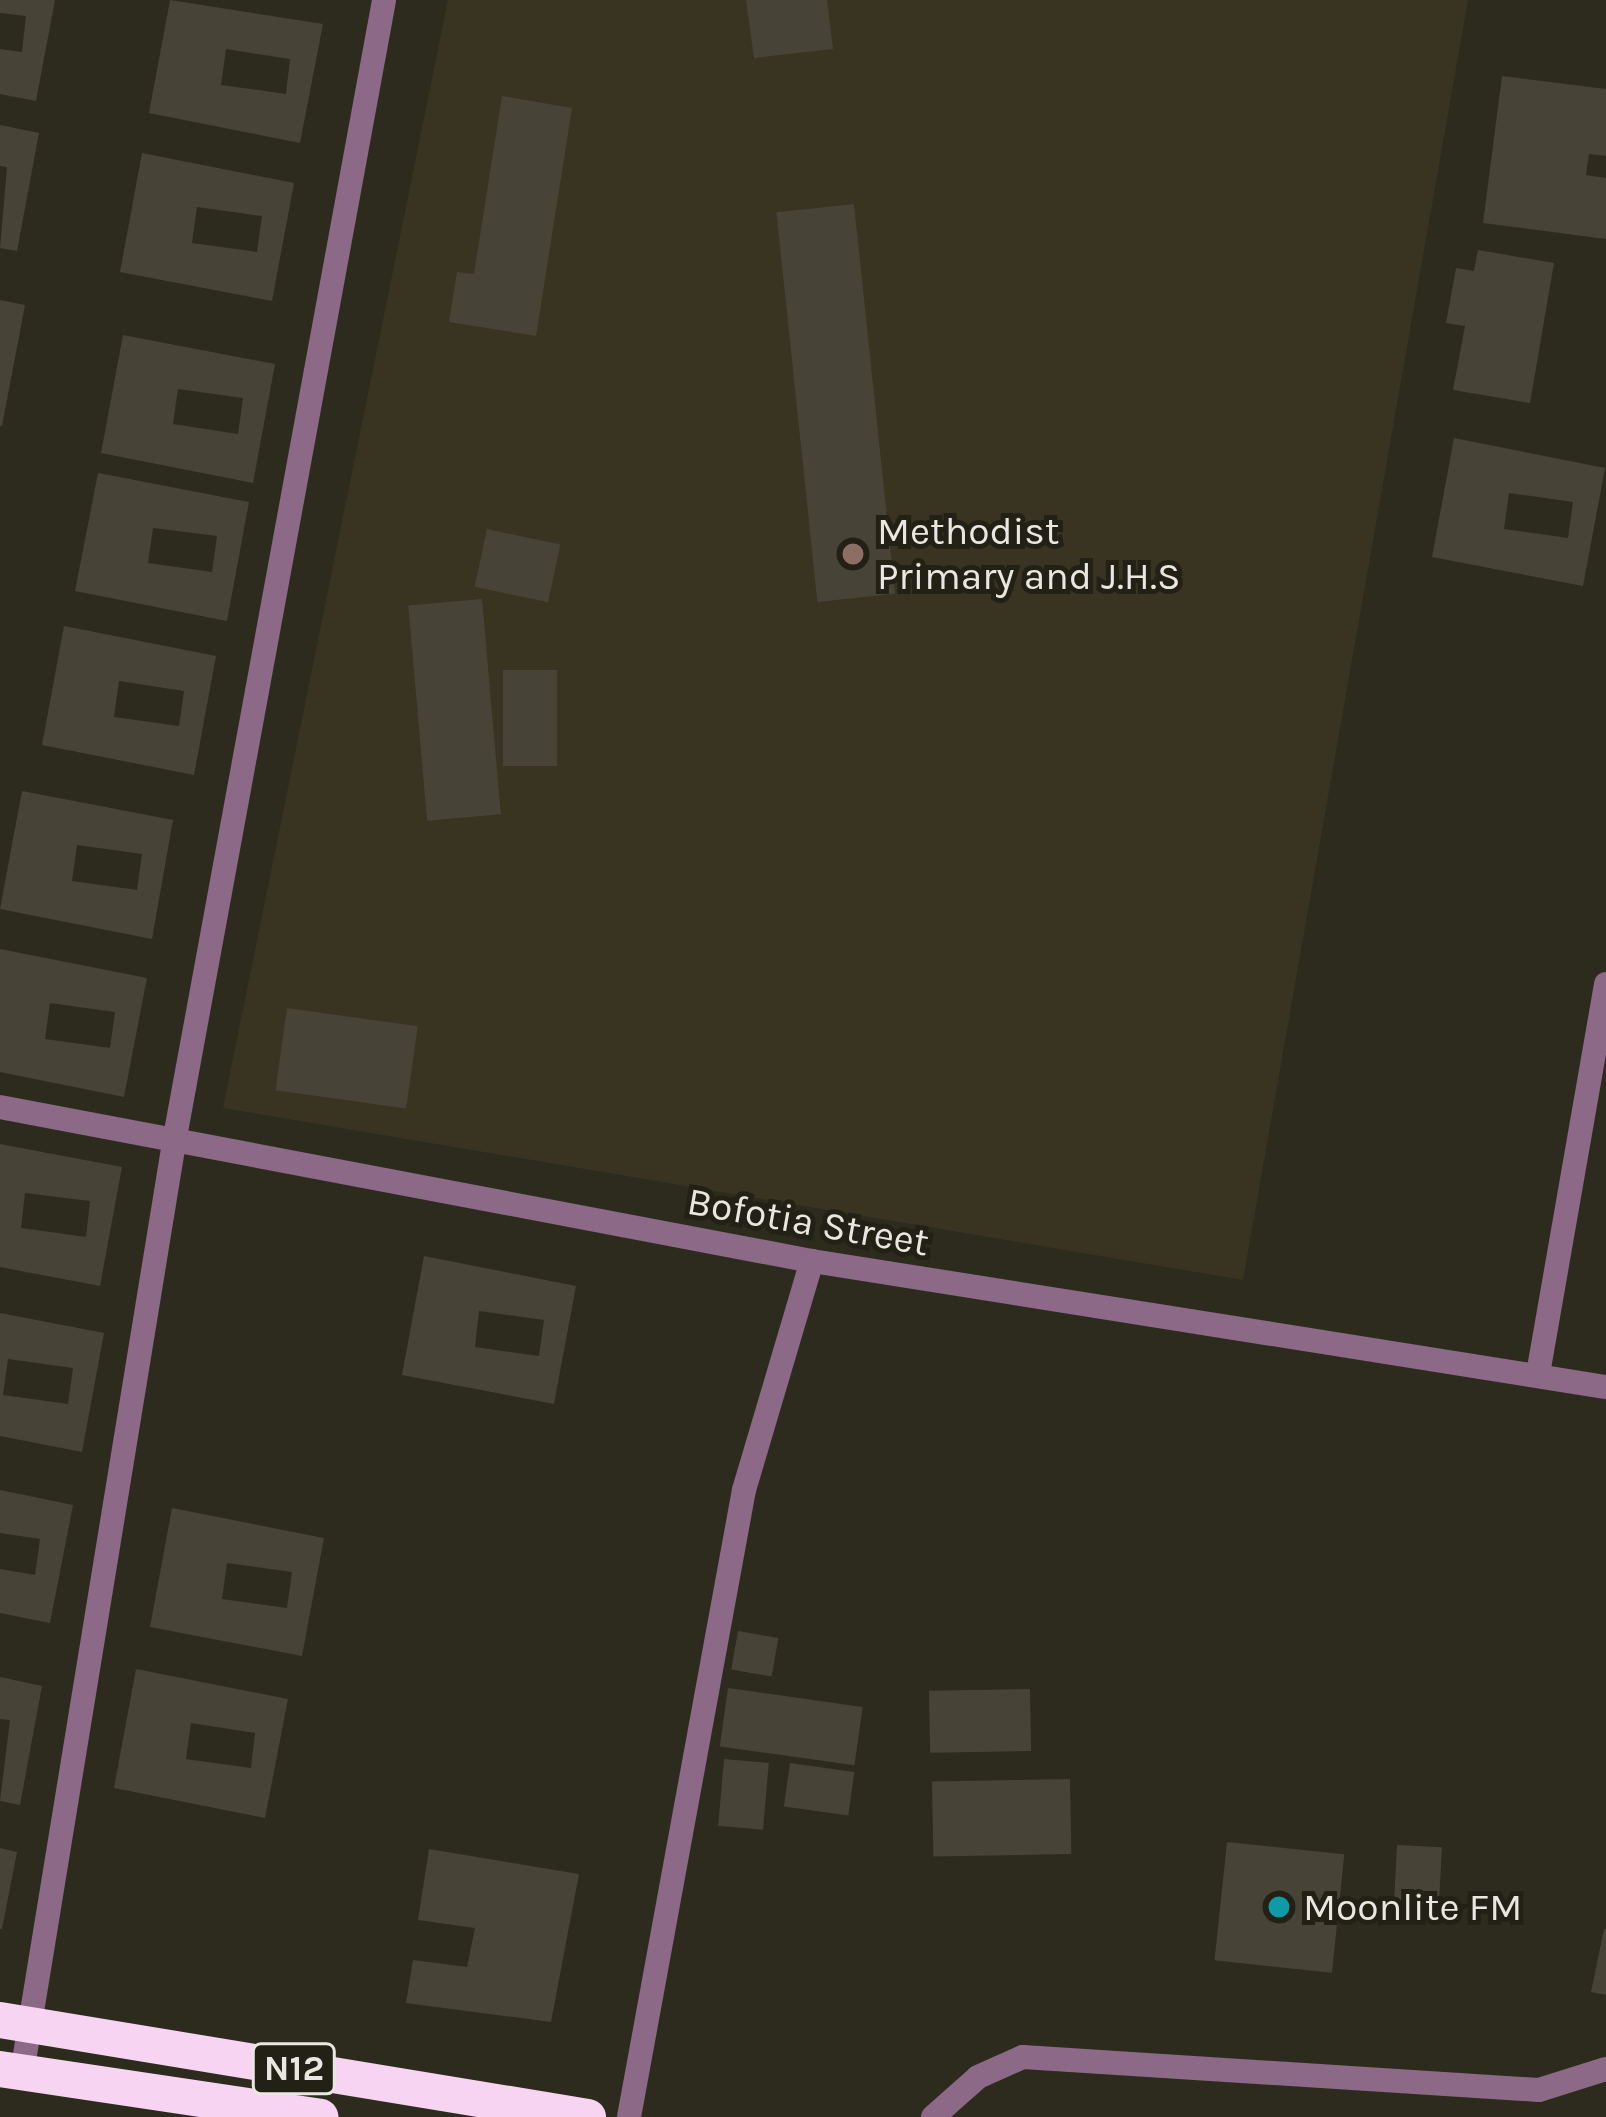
<!DOCTYPE html>
<html>
<head>
<meta charset="utf-8">
<style>
	body { margin:0 }
	#map { position:relative; width:1606px; height:2117px; overflow:hidden; background:#2d2b1e; font-family:Karla,sans-serif }
	div>[style] { position:absolute }
	[style*='--x'] { left:calc(var(--x)*1px); top:calc(var(--y)*1px); width:calc(var(--w)*1px); rotate:calc(var(--a)*1deg) }
	.built>* { inset:0; background:#383421 }
	.building>* { inset:0; background:#474437; transform-origin:0 0 }
	.lane>* { height:24px; margin:-12px; padding:0 12px; transform-origin:12px; border-radius:12px; background:#8c6987 }
	.street>* { height:24px; margin:-12px; padding:0 12px; transform-origin:12px; border-radius:12px; background:#8c6987 }
	.highway>* { height:36px; margin:-18px; padding:0 18px; transform-origin:18px; border-radius:18px; background:#f7d4f2 }
	.dots>* { width:33px; height:33px; translate:-50% -50%; box-sizing:border-box; border:6px solid #232115; border-radius:50% }
	span { translate:-50% -50%; white-space:nowrap; text-align:center; line-height:1.15; -webkit-text-stroke:10px #232115; paint-order:stroke }
	.shield-label span { padding:3px 9px; background:#232115; border:3px solid; border-radius:9px; -webkit-text-stroke-width:0 }
	.shield-label { font-size:36px; color:#e9e7df; font-weight:700 }
	.poi-label { font-size:39px; color:#e9e7df }
	.left { translate:0 -50%; text-align:left }
	.street-label { font-size:39px; color:#e9e7df }
</style>
</head>
<body>
<div id="map">
	<div class="built">
		<i style="clip-path:polygon(448px 0,1468px 0,1243px 1280px,223px 1108px)"></i>
	</div>
	<div class="building">
		<i style="clip-path:polygon(0 0,55px 0,36px 101px,0 94px,0 49px,22px 52px,26px 16px,0 13px)"></i>
		<i style="clip-path:polygon(evenodd,170px 0,323px 24px,300px 143px,149px 113px,170px 0,226px 49px,290px 59px,286px 94px,221px 85px,226px 49px)"></i>
		<i style="clip-path:polygon(746px 0,827px 0,833px 49px,754px 58px)"></i>
		<i style="clip-path:polygon(1502px 76px,1606px 89px,1606px 156px,1589px 154px,1586px 175px,1606px 178px,1606px 239px,1483px 223px)"></i>
		<i style="clip-path:polygon(502px 96px,572px 108px,536px 336px,449px 322px,457px 272px,474px 274px)"></i>
		<i style="clip-path:polygon(0 125px,39px 133px,17px 251px,0 248px,7px 167px,0 166px)"></i>
		<i style="clip-path:polygon(evenodd,142px 153px,294px 183px,272px 301px,120px 272px,142px 153px,197px 207px,262px 216px,257px 252px,192px 243px,197px 207px)"></i>
		<i style="left:854px;top:204px;width:392px;height:78px;rotate:84deg"></i>
		<i style="clip-path:polygon(1478px 250px,1554px 263px,1530px 403px,1453px 390px,1465px 326px,1446px 323px,1456px 268px,1474px 271px)"></i>
		<i style="clip-path:polygon(0 300px,25px 305px,2px 426px,0 426px)"></i>
		<i style="clip-path:polygon(evenodd,123px 335px,275px 364px,253px 483px,101px 453px,123px 335px,178px 389px,243px 398px,238px 434px,173px 424px,178px 389px)"></i>
		<i style="clip-path:polygon(evenodd,1454px 438px,1605px 468px,1583px 586px,1432px 557px,1454px 438px,1509px 493px,1573px 502px,1568px 538px,1504px 529px,1509px 493px)"></i>
		<i style="clip-path:polygon(evenodd,98px 473px,249px 502px,227px 621px,75px 591px,98px 473px,153px 528px,217px 536px,212px 572px,148px 563px,153px 528px)"></i>
		<i style="left:487px;top:529px;width:75px;height:59px;rotate:12deg"></i>
		<i style="left:482px;top:599px;width:216px;height:74px;rotate:85deg"></i>
		<i style="clip-path:polygon(evenodd,64px 626px,216px 656px,194px 775px,42px 745px,64px 626px,119px 681px,184px 691px,179px 726px,114px 717px,119px 681px)"></i>
		<i style="left:503px;top:670px;width:54px;height:96px"></i>
		<i style="clip-path:polygon(evenodd,22px 791px,173px 820px,152px 939px,0 909px,22px 791px,77px 845px,142px 854px,137px 890px,72px 881px,77px 845px)"></i>
		<i style="clip-path:polygon(evenodd,0 949px,147px 978px,124px 1097px,0 1072px,0 949px,50px 1003px,115px 1012px,110px 1048px,45px 1039px,50px 1003px)"></i>
		<i style="left:287px;top:1008px;width:132px;height:83px;rotate:8deg"></i>
		<i style="clip-path:polygon(evenodd,0 1144px,122px 1167px,100px 1286px,0 1267px,0 1144px,25px 1193px,90px 1201px,86px 1237px,21px 1228px,25px 1193px)"></i>
		<i style="clip-path:polygon(evenodd,424px 1256px,576px 1286px,554px 1404px,402px 1375px,424px 1256px,479px 1311px,544px 1320px,539px 1356px,475px 1347px,479px 1311px)"></i>
		<i style="clip-path:polygon(evenodd,0 1313px,104px 1333px,82px 1452px,0 1436px,0 1313px,8px 1359px,73px 1368px,68px 1404px,3px 1395px,8px 1359px)"></i>
		<i style="clip-path:polygon(0 1490px,73px 1505px,50px 1623px,0 1613px,0 1569px,35px 1575px,40px 1539px,0 1533px)"></i>
		<i style="clip-path:polygon(evenodd,172px 1508px,324px 1538px,302px 1656px,150px 1627px,172px 1508px,227px 1563px,292px 1572px,287px 1608px,222px 1599px,227px 1563px)"></i>
		<i style="left:738px;top:1631px;width:41px;height:39px;rotate:10deg"></i>
		<i style="clip-path:polygon(evenodd,136px 1669px,288px 1699px,265px 1818px,114px 1788px,136px 1669px,191px 1723px,255px 1733px,251px 1768px,186px 1759px,191px 1723px)"></i>
		<i style="clip-path:polygon(0 1677px,42px 1686px,20px 1805px,0 1801px,10px 1720px,0 1719px)"></i>
		<i style="left:728px;top:1688px;width:136px;height:59px;rotate:8deg"></i>
		<i style="left:1030px;top:1689px;width:62px;height:101px;rotate:89deg"></i>
		<i style="left:724px;top:1759px;width:45px;height:67px;rotate:5deg"></i>
		<i style="left:790px;top:1763px;width:65px;height:44px;rotate:8deg"></i>
		<i style="left:1070px;top:1779px;width:75px;height:138px;rotate:89deg"></i>
		<i style="left:1227px;top:1842px;width:118px;height:119px;rotate:6deg"></i>
		<i style="left:1397px;top:1845px;width:45px;height:66px;rotate:3deg"></i>
		<i style="clip-path:polygon(0 1848px,17px 1852px,2px 1929px,0 1929px)"></i>
		<i style="clip-path:polygon(429px 1849px,579px 1874px,551px 2022px,406px 2003px,413px 1960px,467px 1967px,475px 1928px,418px 1920px)"></i>
		<i style="clip-path:polygon(1604px 1929px,1606px 1929px,1606px 1995px,1591px 1992px)"></i>
	</div>
	<div class="lane">
		<i style="--x:933;--y:2117;--w:60;--a:-41.6"></i>
		<i style="--x:978;--y:2077;--w:49;--a:-24"></i>
		<i style="--x:1023;--y:2057;--w:517;--a:3.66"></i>
		<i style="--x:1539;--y:2090;--w:70;--a:-17.4"></i>
	</div>
	<div class="street">
		<i style="--x:0;--y:1107;--w:826;--a:10.74"></i>
		<i style="--x:812;--y:1261;--w:804;--a:9.02"></i>
		<i style="--x:1538;--y:1374;--w:396;--a:-80.1"></i>
		<i style="--x:22;--y:2073;--w:948;--a:-80.72"></i>
		<i style="--x:175;--y:1137;--w:1156;--a:-79.58"></i>
		<i style="--x:629;--y:2117;--w:637;--a:-79.61"></i>
		<i style="--x:744;--y:1490;--w:239;--a:-73.5"></i>
	</div>
	<div class="highway">
		<i style="--x:0;--y:2020;--w:596;--a:9.37"></i>
		<i style="--x:0;--y:2069;--w:324;--a:8.5"></i>
	</div>
	<div class="dots">
		<i style="left:853px;top:554px;background:#8d6e63"></i>
		<i style="left:1279px;top:1907px;background:#0f9aa8"></i>
	</div>
	<div class="shield-label">
		<span style="left:294px;top:2069px">N12</span>
	</div>
	<div class="poi-label">
		<span class="left" style="left:877px;top:554px">Methodist<br>Primary and J.H.S</span>
		<span class="left" style="left:1303px;top:1907px">Moonlite FM</span>
	</div>
	<div class="street-label">
		<span style="left:808px;top:1222px;rotate:10deg">Bofotia Street</span>
	</div>
</div>
</body>
</html>
